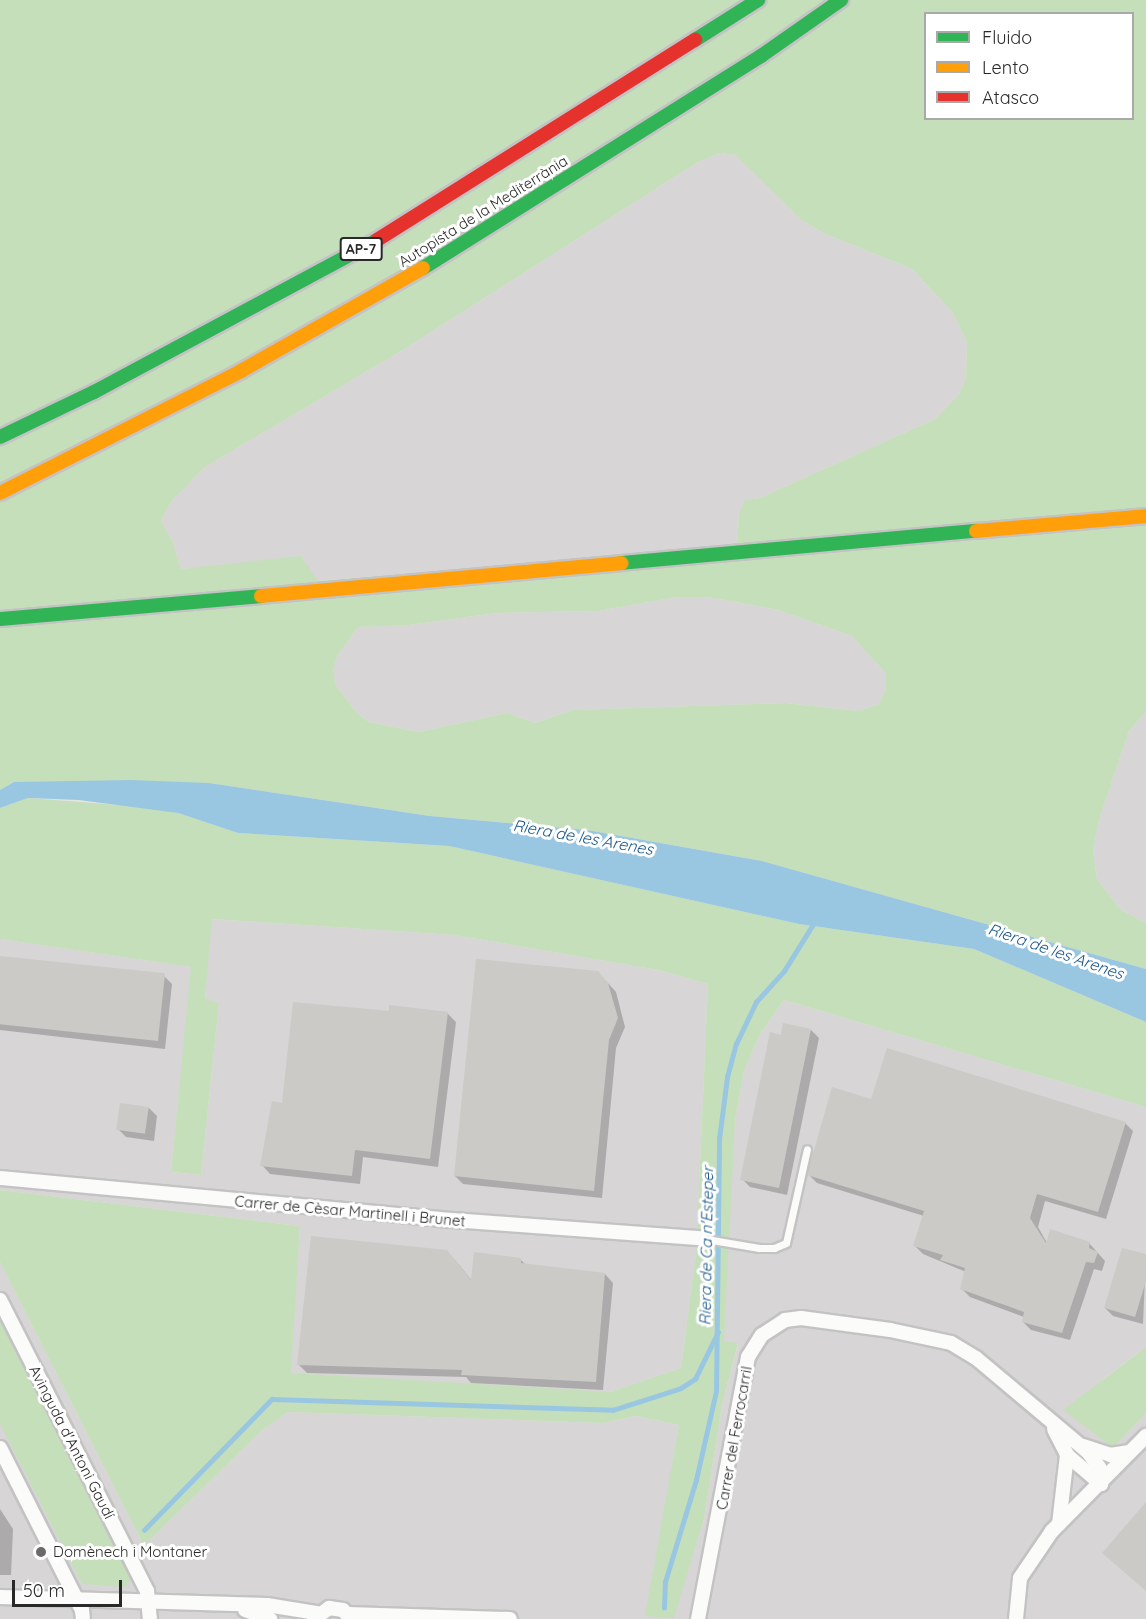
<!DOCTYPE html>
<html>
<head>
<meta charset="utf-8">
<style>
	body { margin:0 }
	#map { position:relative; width:1146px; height:1619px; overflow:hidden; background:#e6e4e0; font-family:Quicksand,sans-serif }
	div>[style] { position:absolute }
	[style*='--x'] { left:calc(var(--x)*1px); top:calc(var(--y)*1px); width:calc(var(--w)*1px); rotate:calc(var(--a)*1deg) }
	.industrial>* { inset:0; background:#d7d5d6 }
	.green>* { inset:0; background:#c6dfbb }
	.water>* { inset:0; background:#99c7e1 }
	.shadow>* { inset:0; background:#0003 }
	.stream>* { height:4.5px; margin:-2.25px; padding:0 2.25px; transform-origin:2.25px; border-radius:2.25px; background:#99c7e1 }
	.building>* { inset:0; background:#cbcac6; transform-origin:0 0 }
	.roads { filter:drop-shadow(2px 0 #c4c3c4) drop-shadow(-2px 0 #c4c3c4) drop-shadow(0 2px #c4c3c4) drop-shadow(0 -2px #c4c3c4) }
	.lane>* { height:7px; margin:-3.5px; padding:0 3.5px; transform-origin:3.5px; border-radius:3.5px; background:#fbfbfa }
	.street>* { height:14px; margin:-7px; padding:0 7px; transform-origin:7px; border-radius:7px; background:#fbfbfa }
	.fast>* { height:14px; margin:-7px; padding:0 7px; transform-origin:7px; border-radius:7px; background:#30b455 }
	.slow>* { height:14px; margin:-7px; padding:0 7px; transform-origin:7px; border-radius:7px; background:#ff9f0a }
	.jam>* { height:14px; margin:-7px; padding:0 7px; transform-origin:7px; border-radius:7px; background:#e5322d }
	.dots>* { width:16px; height:16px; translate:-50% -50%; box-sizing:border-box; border:3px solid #fff; border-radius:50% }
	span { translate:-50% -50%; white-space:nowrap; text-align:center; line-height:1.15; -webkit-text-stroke:6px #fff; paint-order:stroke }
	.shield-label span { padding:2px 4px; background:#fff; border:2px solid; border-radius:4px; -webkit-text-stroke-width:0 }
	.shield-label { font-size:14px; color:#292929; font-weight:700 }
	.street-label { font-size:15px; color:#292929 }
	.poi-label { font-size:15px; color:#292929 }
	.left { translate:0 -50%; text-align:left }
	.water-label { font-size:16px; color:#1a588b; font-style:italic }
	.legend { position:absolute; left:924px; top:12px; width:210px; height:108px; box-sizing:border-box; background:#fff; border:2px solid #a9a9a9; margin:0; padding:8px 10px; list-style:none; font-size:18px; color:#292929 }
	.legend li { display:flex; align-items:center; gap:12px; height:30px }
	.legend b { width:30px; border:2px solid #a9a9a9 }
	.scale { position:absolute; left:12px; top:1580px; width:110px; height:27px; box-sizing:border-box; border:3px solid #292929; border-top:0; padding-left:8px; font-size:18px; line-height:21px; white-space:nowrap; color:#292929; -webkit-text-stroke:4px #fff; paint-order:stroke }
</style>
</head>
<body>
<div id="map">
	<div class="industrial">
		<i style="clip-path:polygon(720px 153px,735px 155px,800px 219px,823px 233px,912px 269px,953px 313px,967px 343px,966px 378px,959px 394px,935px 419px,760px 498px,746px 500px,739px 513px,737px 546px,318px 581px,231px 566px,181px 569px,173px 542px,161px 521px,171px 502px,205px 467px,403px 350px,698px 162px)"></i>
		<i style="clip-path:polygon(677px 597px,709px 597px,778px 610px,852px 636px,886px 674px,886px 689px,879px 704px,859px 711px,785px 703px,573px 710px,535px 723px,507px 713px,419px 732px,369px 722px,356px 712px,336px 685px,333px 670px,338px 655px,358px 627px,409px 625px,497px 613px,598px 611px)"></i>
		<i style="clip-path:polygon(1146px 712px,1146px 923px,1121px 910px,1097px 879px,1093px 851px,1099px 820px,1129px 731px)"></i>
		<i style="clip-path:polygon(211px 919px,454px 935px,658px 970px,708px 984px,696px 1253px,681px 1368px,610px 1392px,591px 1394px,290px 1373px,300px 1226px,0 1190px,0 939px,192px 967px,171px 1172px,201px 1175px,219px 1003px,205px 1000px)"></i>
		<i style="clip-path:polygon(784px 1000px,1146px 1107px,1146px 1347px,1102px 1380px,1113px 1448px,1146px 1413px,1146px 1619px,0 1619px,0 1262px,144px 1546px,262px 1430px,288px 1412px,603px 1423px,636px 1416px,679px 1425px,666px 1503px,673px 1618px,704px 1519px,722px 1405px,738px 1344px,724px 1342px,725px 1253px,735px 1120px,744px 1071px,760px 1034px)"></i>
	</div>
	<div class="green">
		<i style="clip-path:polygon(evenodd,0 0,1146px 0,1146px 712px,1129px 731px,1099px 820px,1093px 851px,1097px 879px,1121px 910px,1146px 923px,1146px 969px,762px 861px,587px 830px,430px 816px,209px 783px,14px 782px,0 790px,0 0,926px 14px,1132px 14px,1132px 118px,926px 118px,926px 14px,0 0,720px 153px,735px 155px,800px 219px,823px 233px,912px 269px,953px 313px,967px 343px,966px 378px,959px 394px,935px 419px,760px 498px,745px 500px,739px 513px,737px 546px,318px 581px,301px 556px,181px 569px,173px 542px,161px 521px,171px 502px,205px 467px,403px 350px,698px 162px,720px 153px,0 0,677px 597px,709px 597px,778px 610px,852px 636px,886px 674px,886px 689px,879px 704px,859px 711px,785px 703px,573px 710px,535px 723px,507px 713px,419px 732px,369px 722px,356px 712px,336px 685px,333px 670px,338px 655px,358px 627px,409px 625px,497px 613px,598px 611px,677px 597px)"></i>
		<i style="clip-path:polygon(28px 798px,146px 807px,178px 813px,238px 833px,449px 846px,799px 924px,974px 949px,1146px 1022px,1146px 1107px,784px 1000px,760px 1034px,744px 1071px,735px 1120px,724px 1341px,738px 1343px,722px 1405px,704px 1519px,674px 1618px,645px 1616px,679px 1425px,636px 1416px,603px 1423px,288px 1412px,262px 1430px,144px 1546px,0 1262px,0 1190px,300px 1226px,291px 1373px,610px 1392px,681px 1368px,696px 1253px,708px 984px,658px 970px,454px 935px,212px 919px,205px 999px,219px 1003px,201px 1175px,171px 1172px,191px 967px,0 939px,0 808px)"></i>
		<i style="clip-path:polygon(0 1319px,131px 1579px,126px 1587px,82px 1584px,0 1424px)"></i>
		<i style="clip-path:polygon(1146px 1347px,1146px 1413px,1113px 1448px,1063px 1410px)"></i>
	</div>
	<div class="water">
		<i style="clip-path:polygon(131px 780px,209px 783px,430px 816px,587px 830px,762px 861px,1146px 969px,1146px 1022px,974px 949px,799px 924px,449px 846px,238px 833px,178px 813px,79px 800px,28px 798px,0 808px,0 790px,14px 782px)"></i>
	</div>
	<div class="shadow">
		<i style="clip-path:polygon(0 958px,164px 976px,172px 984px,165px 1049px,0 1030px)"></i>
		<i style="clip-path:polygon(606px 981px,616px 992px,625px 1027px,616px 1048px,602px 1198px,463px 1184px,455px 1176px)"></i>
		<i style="clip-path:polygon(390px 1013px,448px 1014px,456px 1022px,438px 1167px,363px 1157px,360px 1184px,270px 1174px,262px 1165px,283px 1105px)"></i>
		<i style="clip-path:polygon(811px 1030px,819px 1038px,787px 1195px,750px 1187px,742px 1179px,782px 1037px)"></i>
		<i style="clip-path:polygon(872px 1101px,1125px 1123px,1133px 1131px,1106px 1219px,1045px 1201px,1038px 1227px,1047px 1243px,1089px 1243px,1105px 1261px,1102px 1271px,1094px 1269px,1070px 1340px,1031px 1330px,1023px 1322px,1024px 1317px,970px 1297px,962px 1289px,966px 1272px,923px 1254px,915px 1246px,924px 1216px,817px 1183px,809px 1175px)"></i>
		<i style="clip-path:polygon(149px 1108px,157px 1116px,154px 1141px,126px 1137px,118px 1129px)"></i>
		<i style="clip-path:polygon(1146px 1256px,1143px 1324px,1113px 1316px,1105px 1308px)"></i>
		<i style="clip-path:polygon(520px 1259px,526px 1265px,605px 1274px,613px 1283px,603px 1390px,471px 1383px,466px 1377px,307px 1373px,299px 1365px,455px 1260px,473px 1282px)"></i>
		<i style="clip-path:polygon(0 1509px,13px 1529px,11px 1575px,0 1575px)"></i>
	</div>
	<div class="stream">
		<i style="--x:144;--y:1530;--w:183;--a:-45.7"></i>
		<i style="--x:272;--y:1399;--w:341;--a:1.8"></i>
		<i style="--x:613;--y:1410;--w:71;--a:-17.9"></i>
		<i style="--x:681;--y:1388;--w:17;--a:-33"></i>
		<i style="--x:695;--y:1379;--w:52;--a:-63.9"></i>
		<i style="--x:664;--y:1608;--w:26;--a:-88"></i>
		<i style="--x:665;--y:1582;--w:107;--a:-73.1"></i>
		<i style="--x:696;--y:1480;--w:91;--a:-77.3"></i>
		<i style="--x:716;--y:1391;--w:252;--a:-89.3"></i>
		<i style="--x:719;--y:1139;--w:63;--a:-82.6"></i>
		<i style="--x:727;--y:1077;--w:34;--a:-75"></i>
		<i style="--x:736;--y:1044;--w:47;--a:-64.5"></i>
		<i style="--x:756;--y:1002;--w:42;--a:-47.9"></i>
		<i style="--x:784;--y:971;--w:59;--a:-58.2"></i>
	</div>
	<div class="building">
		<i style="left:0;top:956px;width:166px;height:68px;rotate:6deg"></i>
		<i style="clip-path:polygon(476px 959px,598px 971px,608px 983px,618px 1018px,609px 1040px,594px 1191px,454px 1176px)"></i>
		<i style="clip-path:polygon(293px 1002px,389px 1011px,389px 1005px,448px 1012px,430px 1159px,355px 1150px,352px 1176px,260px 1166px,272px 1101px,282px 1103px)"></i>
		<i style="clip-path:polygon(783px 1023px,811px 1029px,779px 1188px,740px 1180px,770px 1032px,781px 1035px)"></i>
		<i style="clip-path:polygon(887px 1048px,1126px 1122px,1098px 1212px,1037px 1194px,1030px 1218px,1046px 1243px,1050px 1229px,1090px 1242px,1089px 1248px,1098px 1252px,1094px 1263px,1086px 1262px,1062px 1333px,1022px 1322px,1024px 1312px,960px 1289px,965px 1268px,940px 1260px,943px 1255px,913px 1246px,924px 1211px,807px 1175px,832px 1087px,871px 1099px)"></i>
		<i style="left:120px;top:1103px;width:29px;height:27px;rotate:8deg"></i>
		<i style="clip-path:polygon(311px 1236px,447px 1250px,471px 1280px,474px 1252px,521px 1258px,521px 1263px,605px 1273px,596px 1382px,461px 1375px,462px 1370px,297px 1365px)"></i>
		<i style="clip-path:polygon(1122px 1248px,1146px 1254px,1146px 1281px,1135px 1317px,1104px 1308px)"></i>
		<i style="clip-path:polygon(1146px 1502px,1146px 1591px,1102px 1553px)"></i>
	</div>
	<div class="roads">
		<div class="lane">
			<i style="--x:700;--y:1238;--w:60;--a:9.6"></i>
			<i style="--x:759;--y:1248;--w:15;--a:0"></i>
			<i style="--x:774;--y:1248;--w:13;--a:-23"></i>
			<i style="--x:786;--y:1243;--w:96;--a:-77.4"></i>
		</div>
		<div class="street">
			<i style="--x:0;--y:1178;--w:441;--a:5.3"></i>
			<i style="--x:439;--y:1219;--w:262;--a:4.2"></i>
			<i style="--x:0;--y:1300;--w:326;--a:63.2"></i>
			<i style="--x:147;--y:1591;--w:28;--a:84"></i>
			<i style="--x:1054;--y:1429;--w:29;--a:63"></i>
			<i style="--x:1067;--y:1455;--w:45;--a:40.5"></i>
			<i style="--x:1083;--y:1446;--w:28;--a:18"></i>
			<i style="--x:1110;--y:1455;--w:20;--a:-9"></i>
			<i style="--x:0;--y:1448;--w:182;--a:63.2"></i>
			<i style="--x:82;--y:1610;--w:9;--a:84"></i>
			<i style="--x:1059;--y:1524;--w:69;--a:-83.4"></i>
			<i style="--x:0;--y:1597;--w:267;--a:1.7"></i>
			<i style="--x:267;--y:1605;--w:51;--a:9.1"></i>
			<i style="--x:245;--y:1610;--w:27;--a:20"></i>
			<i style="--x:348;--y:1614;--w:162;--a:1.8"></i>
			<i style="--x:314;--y:1619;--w:19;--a:-36"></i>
			<i style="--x:329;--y:1608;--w:14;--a:8"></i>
			<i style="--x:343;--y:1610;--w:12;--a:48"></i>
			<i style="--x:698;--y:1619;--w:267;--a:-79.2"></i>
			<i style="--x:748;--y:1357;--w:26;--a:-58"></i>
			<i style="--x:762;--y:1335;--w:27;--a:-33"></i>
			<i style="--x:785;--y:1320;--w:16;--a:-7"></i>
			<i style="--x:801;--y:1318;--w:90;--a:7.7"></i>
			<i style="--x:890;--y:1330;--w:62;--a:12"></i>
			<i style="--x:951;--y:1343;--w:29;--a:31"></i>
			<i style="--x:976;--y:1358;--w:146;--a:40"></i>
			<i style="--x:1088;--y:1452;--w:19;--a:54"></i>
			<i style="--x:1099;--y:1467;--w:17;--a:83"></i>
			<i style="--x:1016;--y:1619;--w:41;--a:-84.4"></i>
			<i style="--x:1020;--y:1578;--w:57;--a:-55.8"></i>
			<i style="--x:1052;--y:1531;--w:134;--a:-45.3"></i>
		</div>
		<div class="fast">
			<i style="--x:695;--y:40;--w:75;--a:-32.4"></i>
			<i style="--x:423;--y:268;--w:399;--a:-32.1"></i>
			<i style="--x:761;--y:56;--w:98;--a:-35"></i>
			<i style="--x:0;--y:437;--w:104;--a:-25.6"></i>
			<i style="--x:94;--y:392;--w:321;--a:-28.2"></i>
			<i style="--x:621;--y:563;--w:356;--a:-5.2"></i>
			<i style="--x:0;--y:619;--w:262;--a:-5"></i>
		</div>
		<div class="slow">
			<i style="--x:0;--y:493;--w:270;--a:-26.8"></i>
			<i style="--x:241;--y:371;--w:209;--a:-29.5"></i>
			<i style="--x:976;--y:531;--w:171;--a:-5"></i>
			<i style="--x:261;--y:596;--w:362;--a:-5.2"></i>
		</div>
		<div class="jam">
			<i style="--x:377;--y:240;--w:376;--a:-32.2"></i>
		</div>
	</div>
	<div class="dots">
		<i style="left:41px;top:1552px;background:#6b6a69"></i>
	</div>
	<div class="shield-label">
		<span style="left:361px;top:249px">AP-7</span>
	</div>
	<div class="street-label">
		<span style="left:483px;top:211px;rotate:-32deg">Autopista de la Mediterrània</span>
		<span style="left:350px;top:1211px;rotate:5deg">Carrer de Cèsar Martinell i Brunet</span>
		<span style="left:734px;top:1438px;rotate:-80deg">Carrer del Ferrocarril</span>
		<span style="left:72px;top:1442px;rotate:63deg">Avinguda d'Antoni Gaudí</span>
	</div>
	<div class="poi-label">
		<span class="left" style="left:53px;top:1552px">Domènech i Montaner</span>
	</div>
	<div class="water-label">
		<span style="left:583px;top:837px;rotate:10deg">Riera de les Arenes</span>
		<span style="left:1056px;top:951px;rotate:19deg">Riera de les Arenes</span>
		<span style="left:706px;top:1246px;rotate:-89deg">Riera de Ca n'Esteper</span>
	</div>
	<ul class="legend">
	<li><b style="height:8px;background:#30b455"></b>Fluido</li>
	<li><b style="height:8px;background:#ff9f0a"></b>Lento</li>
	<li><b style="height:8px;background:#e5322d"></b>Atasco</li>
	</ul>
	<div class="scale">50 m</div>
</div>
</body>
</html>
